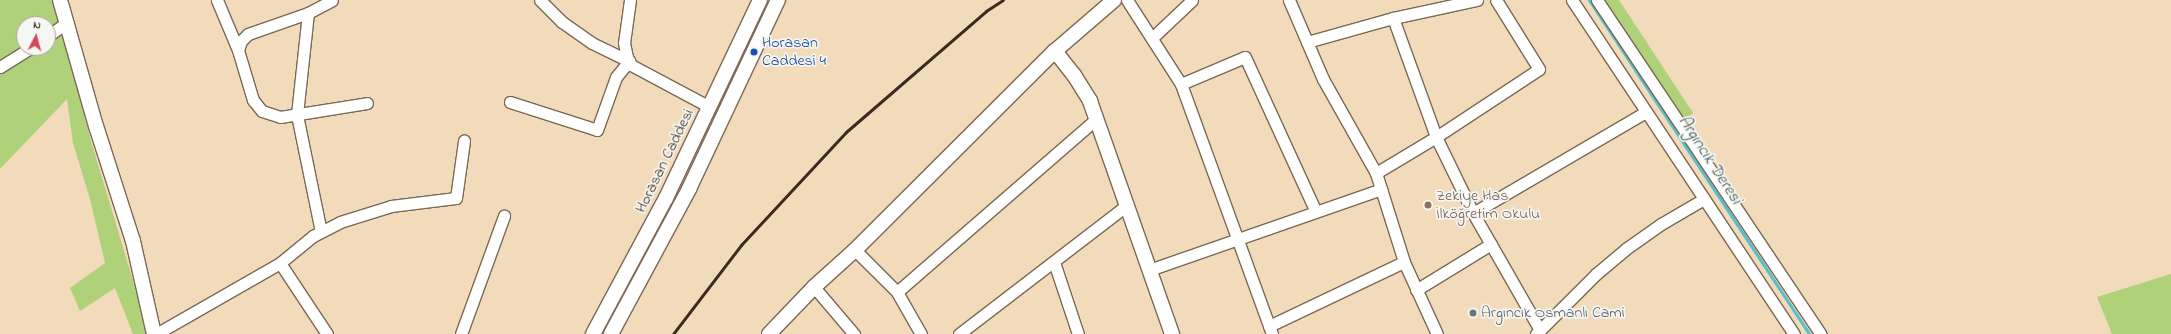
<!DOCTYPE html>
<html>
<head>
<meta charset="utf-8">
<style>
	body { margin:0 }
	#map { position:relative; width:2171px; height:334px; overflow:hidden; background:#f1dbba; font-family:"Indie Flower",sans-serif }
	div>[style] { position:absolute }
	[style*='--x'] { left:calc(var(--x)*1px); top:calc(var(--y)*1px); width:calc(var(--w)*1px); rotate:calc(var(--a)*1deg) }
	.green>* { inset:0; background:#afd17a }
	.stream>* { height:3px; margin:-1.5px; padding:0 1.5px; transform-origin:1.5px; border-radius:1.5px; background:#54c0ce }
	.roads { filter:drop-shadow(1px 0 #7b6855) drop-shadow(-1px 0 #7b6855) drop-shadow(0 1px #7b6855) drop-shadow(0 -1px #7b6855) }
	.minor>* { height:11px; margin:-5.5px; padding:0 5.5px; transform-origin:5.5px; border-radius:5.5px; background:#fff }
	.tertiary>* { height:14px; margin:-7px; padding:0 7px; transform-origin:7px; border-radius:7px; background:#fff }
	.rail>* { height:3px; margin:-1.5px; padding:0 1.5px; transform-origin:1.5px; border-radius:1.5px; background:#3b2a1e }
	.dots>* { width:11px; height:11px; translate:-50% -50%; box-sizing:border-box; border:2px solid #f6f6f2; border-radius:50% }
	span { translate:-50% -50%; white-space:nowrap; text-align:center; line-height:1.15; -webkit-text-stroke:3.5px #f6f6f2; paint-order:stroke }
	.transit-label { font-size:16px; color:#164399 }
	.left { translate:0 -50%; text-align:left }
	.street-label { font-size:16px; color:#3b2a1e }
	.education-label { font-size:16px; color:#785e54 }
	.worship-label { font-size:16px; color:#5b616d }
	.water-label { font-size:17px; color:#425753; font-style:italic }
	.north { position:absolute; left:16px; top:16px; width:40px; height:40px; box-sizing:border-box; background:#f6f6f2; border:1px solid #aba49d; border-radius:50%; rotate:6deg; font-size:11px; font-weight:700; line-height:16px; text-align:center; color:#3b2a1e }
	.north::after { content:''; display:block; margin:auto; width:14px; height:18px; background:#d1495b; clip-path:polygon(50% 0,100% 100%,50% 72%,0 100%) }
</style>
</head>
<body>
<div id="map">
	<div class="green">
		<i style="clip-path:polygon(evenodd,0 0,54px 0,91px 141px,134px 284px,146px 334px,133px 334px,115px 288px,80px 311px,70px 288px,105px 263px,90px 199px,73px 143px,67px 99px,0 169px,0 0,24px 24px,48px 24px,48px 48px,24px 48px,24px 24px)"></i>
		<i style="clip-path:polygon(1602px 0,1619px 0,1693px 113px,1685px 121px)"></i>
		<i style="clip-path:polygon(2171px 274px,2171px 334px,2112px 334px,2097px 297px)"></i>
	</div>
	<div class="stream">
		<i style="--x:1589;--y:0;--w:400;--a:56.6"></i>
	</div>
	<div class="roads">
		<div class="minor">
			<i style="--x:217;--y:0;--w:54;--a:67.2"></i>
			<i style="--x:238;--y:50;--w:52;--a:73.3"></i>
			<i style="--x:253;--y:100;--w:14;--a:51"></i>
			<i style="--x:262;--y:111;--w:19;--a:18"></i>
			<i style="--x:280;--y:117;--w:88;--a:-9.1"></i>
			<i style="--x:630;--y:0;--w:43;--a:97.9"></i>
			<i style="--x:624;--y:43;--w:14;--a:78"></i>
			<i style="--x:627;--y:57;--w:9;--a:63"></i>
			<i style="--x:631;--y:65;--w:89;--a:28"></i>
			<i style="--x:1127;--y:0;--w:100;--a:57.3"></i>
			<i style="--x:1181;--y:84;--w:266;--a:70"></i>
			<i style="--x:1289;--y:0;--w:86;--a:66.7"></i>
			<i style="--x:1323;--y:79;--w:108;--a:60.6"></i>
			<i style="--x:1376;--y:173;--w:93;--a:72.5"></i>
			<i style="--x:1404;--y:262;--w:79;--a:65.4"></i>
			<i style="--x:1572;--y:0;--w:401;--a:56.4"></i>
			<i style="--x:1597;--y:0;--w:402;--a:56.2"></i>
			<i style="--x:308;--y:13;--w:103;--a:96.2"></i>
			<i style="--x:297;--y:115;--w:119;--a:78.4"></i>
			<i style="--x:1393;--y:18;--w:127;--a:70.1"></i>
			<i style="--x:1436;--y:137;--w:85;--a:64"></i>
			<i style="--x:1473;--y:213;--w:135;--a:60.2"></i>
			<i style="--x:48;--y:36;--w:24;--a:-36"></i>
			<i style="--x:1152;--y:38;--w:55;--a:-43.5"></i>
			<i style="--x:1307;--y:42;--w:89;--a:-15.6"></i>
			<i style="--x:1393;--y:18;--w:86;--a:-12.1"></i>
			<i style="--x:238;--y:50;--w:9;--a:-72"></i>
			<i style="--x:241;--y:41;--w:10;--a:-45"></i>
			<i style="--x:248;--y:34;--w:64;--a:-19.3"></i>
			<i style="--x:308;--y:13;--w:27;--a:-28"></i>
			<i style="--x:0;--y:67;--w:36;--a:-32"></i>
			<i style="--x:1181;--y:84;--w:69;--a:-22.9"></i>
			<i style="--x:1245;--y:57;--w:170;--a:65.4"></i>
			<i style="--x:510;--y:102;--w:91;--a:17.8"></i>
			<i style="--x:597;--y:130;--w:56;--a:-70.3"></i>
			<i style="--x:616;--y:77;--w:21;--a:-51"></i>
			<i style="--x:629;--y:61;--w:41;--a:-154.1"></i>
			<i style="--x:592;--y:43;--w:37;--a:-145"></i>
			<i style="--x:562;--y:22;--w:31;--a:-135"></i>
			<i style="--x:1376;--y:173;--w:70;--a:-31"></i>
			<i style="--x:1436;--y:137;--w:123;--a:-33.4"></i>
			<i style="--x:1539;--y:69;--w:81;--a:-121.9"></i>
			<i style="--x:1473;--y:213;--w:200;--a:-30.3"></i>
			<i style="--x:855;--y:250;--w:59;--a:45"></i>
			<i style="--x:897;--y:292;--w:48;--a:60.3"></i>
			<i style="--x:1054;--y:262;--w:76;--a:71.6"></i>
			<i style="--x:280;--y:263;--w:85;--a:56.5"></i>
			<i style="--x:1149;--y:270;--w:246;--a:-19.2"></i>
			<i style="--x:814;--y:287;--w:62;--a:49.6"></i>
			<i style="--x:1416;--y:290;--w:88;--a:-31.5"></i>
			<i style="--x:897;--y:292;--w:264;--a:-41"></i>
			<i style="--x:1269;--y:326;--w:149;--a:-25.4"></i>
			<i style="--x:156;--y:334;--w:143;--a:-29.8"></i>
			<i style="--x:280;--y:263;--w:43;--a:-39.3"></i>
			<i style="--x:313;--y:236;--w:30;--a:-27"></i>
			<i style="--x:340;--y:222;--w:53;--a:-17.4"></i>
			<i style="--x:391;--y:206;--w:65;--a:-7"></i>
			<i style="--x:456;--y:198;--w:58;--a:-82"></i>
			<i style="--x:461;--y:334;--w:126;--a:-70"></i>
			<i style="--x:959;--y:334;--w:210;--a:-37.5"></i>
			<i style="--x:1536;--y:334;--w:85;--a:-45"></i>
			<i style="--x:1596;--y:274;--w:40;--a:-40"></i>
			<i style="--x:1627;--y:248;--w:42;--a:-35.2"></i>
			<i style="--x:1661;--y:224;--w:50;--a:-30.2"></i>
		</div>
		<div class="tertiary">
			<i style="--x:60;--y:0;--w:131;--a:74.1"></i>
			<i style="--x:96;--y:126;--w:121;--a:72.2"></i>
			<i style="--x:133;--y:241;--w:95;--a:77.3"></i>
			<i style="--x:1055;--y:51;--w:31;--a:52"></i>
			<i style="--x:1074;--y:75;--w:31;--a:58"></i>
			<i style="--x:1090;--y:101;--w:247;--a:70.6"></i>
			<i style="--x:593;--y:334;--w:154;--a:-61.8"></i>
			<i style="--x:666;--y:198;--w:219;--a:-64.6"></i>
			<i style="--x:611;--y:334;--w:165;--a:-61.7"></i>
			<i style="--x:689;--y:189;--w:209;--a:-64.8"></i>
			<i style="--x:769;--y:334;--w:65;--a:-46.2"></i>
			<i style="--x:814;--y:287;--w:55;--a:-42.1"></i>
			<i style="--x:855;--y:250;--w:282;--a:-44.9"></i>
			<i style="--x:1055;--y:51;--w:78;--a:-40.8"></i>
		</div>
	</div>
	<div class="rail">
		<i style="--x:673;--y:334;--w:112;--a:-52.6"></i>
		<i style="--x:741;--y:245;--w:154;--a:-47.1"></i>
		<i style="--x:846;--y:132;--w:185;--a:-40.8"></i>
		<i style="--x:986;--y:11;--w:20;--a:-33"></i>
	</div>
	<div class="dots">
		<i style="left:754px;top:52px;background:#1a4fb4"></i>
		<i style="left:1428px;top:205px;background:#8d6e63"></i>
		<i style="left:1473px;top:313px;background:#6b7280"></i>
	</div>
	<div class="transit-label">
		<span class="left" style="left:762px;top:52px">Horasan<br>Caddesi 4</span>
	</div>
	<div class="street-label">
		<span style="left:665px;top:161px;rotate:-64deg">Horasan Caddesi</span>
	</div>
	<div class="education-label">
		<span class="left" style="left:1436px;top:205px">Zekiye Has<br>İlköğretim Okulu</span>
	</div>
	<div class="worship-label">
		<span class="left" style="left:1481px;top:313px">Argıncık Osmanlı Cami</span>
	</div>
	<div class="water-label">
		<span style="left:1710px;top:160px;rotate:57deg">Argıncık Deresi</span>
	</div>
	<div class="north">N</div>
</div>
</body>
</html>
